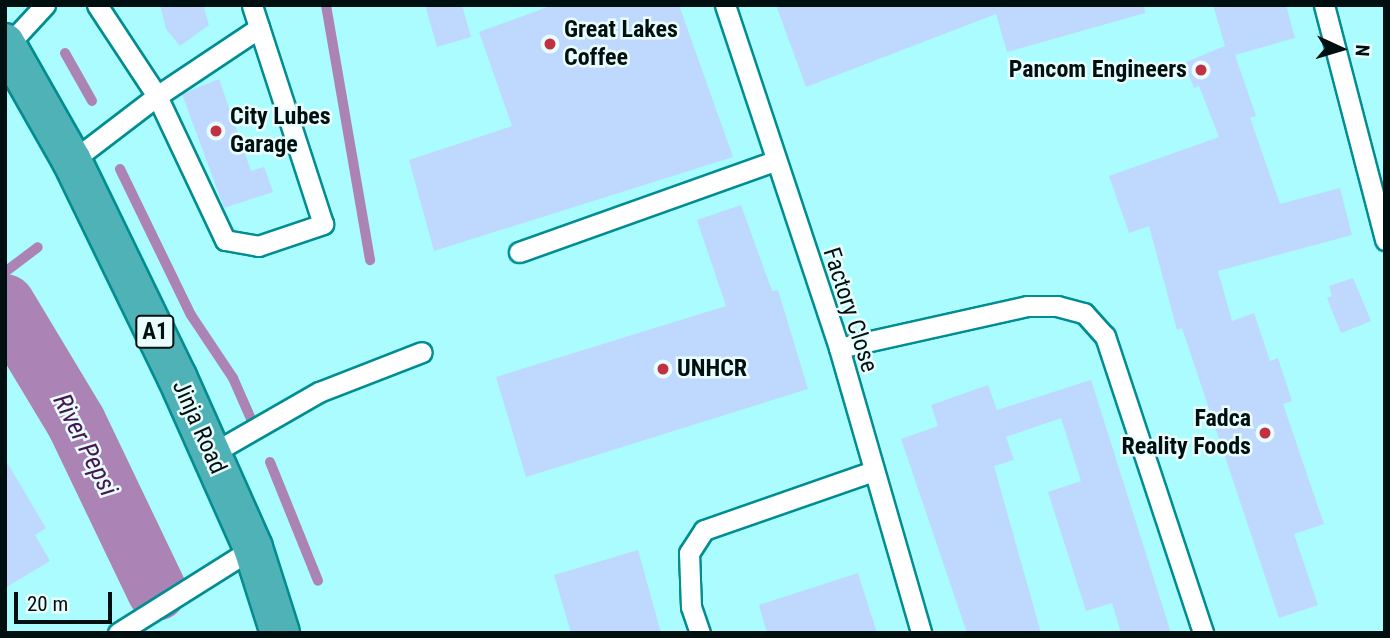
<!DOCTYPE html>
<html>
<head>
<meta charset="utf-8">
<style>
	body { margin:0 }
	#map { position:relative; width:1390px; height:638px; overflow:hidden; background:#aafcff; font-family:"Roboto Condensed",sans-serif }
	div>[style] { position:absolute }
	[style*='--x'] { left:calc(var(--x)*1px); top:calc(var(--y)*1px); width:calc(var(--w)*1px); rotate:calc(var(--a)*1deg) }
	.water>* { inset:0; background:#ab83b5 }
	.stream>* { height:10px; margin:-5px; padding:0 5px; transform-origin:5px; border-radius:5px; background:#ab83b5 }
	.river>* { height:60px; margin:-30px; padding:0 30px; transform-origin:30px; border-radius:30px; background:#ab83b5 }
	.building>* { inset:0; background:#bfd8fe }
	.roads { filter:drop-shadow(2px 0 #018d92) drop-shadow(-2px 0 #018d92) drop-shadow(0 2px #018d92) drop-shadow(0 -2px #018d92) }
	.service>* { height:19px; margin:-9.5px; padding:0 9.5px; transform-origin:9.5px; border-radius:9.5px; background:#fff }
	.trunk>* { height:38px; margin:-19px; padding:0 19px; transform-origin:19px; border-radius:19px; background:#4fb2b6 }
	.dots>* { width:19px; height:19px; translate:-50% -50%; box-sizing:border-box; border:4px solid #eafdfd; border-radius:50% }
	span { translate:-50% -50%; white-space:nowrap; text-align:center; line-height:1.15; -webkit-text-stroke:5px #eafdfd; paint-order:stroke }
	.shield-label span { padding:2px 5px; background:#eafdfd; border:2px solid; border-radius:5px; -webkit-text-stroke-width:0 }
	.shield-label { font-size:23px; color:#000f10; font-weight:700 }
	.poi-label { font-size:24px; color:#000f10; font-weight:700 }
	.left { translate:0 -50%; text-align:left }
	.right { translate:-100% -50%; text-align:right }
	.street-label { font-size:24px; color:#000f10 }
	.water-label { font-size:26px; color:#471554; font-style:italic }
	.frame { position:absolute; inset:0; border:7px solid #000f10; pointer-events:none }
	.north { position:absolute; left:1306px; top:14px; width:70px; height:70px; -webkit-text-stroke:5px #eafdfd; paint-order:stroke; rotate:94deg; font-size:19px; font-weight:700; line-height:28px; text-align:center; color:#000f10 }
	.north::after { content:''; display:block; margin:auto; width:24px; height:32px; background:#000f10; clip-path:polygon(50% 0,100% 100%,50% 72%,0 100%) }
	.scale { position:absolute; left:14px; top:592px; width:98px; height:32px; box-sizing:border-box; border:4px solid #000f10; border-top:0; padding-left:9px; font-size:21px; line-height:24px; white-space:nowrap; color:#000f10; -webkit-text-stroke:5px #eafdfd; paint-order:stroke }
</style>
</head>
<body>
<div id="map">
	<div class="water">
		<i style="clip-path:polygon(11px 295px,77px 413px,71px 417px,63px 420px,5px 320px,5px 297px)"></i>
		<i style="clip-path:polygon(92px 439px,166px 586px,157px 591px,149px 593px,71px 451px)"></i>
	</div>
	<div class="stream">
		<i style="--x:326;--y:5;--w:259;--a:80.2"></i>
		<i style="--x:65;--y:53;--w:55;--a:60.6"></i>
		<i style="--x:120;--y:169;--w:162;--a:64.1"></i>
		<i style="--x:191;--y:315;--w:76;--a:56.3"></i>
		<i style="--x:233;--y:378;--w:55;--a:66.3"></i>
		<i style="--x:5;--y:272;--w:41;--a:-37.1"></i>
		<i style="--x:270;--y:462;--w:128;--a:68"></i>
	</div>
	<div class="river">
		<i style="--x:5;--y:304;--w:138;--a:59"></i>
		<i style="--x:76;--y:422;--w:187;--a:64.4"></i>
	</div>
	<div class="building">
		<i style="clip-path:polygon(160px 5px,203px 5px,209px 25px,180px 46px,166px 29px)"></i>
		<i style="clip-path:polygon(425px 5px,462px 5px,471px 37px,437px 47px)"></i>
		<i style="clip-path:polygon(553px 5px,679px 5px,733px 157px,434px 251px,409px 160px,512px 126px,479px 32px)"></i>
		<i style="clip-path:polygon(776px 5px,1144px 5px,1145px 13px,1007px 52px,996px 14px,806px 87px)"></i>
		<i style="clip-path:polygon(1213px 5px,1286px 5px,1295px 38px,1235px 55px,1256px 116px,1250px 118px,1280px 204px,1340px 188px,1352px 235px,1218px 271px,1232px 321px,1254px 313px,1270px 361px,1278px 358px,1292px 401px,1283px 404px,1324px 524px,1294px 534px,1318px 605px,1279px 618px,1182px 328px,1177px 330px,1149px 226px,1129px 233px,1109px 176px,1219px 137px,1199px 86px,1194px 88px,1184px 63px,1225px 46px)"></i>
		<i style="clip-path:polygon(219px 79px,251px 171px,264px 167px,273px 192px,224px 208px,182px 94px)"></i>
		<i style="clip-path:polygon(741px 205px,772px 291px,778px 290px,808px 389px,526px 477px,496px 377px,726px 306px,697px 220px)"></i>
		<i style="clip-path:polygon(1353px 278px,1371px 321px,1341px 333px,1327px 298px,1332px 296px,1329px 286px)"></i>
		<i style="clip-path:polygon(1091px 380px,1171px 633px,1121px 633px,1112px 603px,1086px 611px,1048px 492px,1081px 481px,1061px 418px,1006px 437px,1014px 460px,994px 466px,1041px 633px,967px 633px,901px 439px,938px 426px,931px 405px,988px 385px,997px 410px)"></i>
		<i style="clip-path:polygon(5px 459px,46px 528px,35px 535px,50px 561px,5px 588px)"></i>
		<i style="clip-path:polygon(638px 550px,661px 633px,571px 633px,554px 575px)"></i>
		<i style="clip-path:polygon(858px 573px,877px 633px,767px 633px,759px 605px)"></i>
	</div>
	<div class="roads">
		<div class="service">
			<i style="--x:97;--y:5;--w:109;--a:56.6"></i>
			<i style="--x:157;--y:96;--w:123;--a:-33.7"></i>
			<i style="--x:725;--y:5;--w:361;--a:71.6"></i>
			<i style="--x:839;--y:348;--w:297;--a:73.9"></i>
			<i style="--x:1324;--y:5;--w:243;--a:75.4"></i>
			<i style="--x:7;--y:46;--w:56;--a:-47.2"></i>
			<i style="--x:72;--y:161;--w:107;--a:-37.4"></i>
			<i style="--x:157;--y:96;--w:159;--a:64.7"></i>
			<i style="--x:225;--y:240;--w:34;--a:10"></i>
			<i style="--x:258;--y:246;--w:69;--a:-18.7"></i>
			<i style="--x:323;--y:224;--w:230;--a:-108"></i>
			<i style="--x:519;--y:252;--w:271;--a:-19.6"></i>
			<i style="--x:839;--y:348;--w:193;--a:-12.6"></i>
			<i style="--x:1027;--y:306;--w:30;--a:0"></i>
			<i style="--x:1057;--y:306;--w:28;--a:15"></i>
			<i style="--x:1084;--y:313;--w:31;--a:48"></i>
			<i style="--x:1105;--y:336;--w:313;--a:71.7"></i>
			<i style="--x:211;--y:454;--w:125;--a:-29.9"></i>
			<i style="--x:319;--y:392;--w:110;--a:-21.2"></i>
			<i style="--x:118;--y:633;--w:160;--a:-32.2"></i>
			<i style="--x:700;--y:633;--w:28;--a:-109"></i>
			<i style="--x:691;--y:607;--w:54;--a:-92.1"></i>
			<i style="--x:689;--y:553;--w:27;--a:-57"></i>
			<i style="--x:704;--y:530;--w:179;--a:-19.2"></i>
		</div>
		<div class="trunk">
			<i style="--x:5;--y:43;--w:136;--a:60.4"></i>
			<i style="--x:72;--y:161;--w:240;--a:64.1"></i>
			<i style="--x:177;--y:377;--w:187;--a:66"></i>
			<i style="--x:253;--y:548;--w:89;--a:72.4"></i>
		</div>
	</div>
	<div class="dots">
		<i style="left:550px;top:44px;background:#c13143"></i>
		<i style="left:1201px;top:70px;background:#c13143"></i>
		<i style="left:216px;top:131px;background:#c13143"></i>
		<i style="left:663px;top:369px;background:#c13143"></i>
		<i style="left:1265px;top:433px;background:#c13143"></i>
	</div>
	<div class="shield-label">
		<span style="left:155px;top:332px">A1</span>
	</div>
	<div class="poi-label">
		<span class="left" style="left:564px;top:44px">Great Lakes<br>Coffee</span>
		<span class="right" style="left:1187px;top:70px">Pancom Engineers</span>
		<span class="left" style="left:230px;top:131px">City Lubes<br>Garage</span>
		<span class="left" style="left:677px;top:369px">UNHCR</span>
		<span class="right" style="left:1251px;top:433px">Fadca<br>Reality Foods</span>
	</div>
	<div class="street-label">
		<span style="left:850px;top:310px;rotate:72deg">Factory Close</span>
		<span style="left:199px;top:427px;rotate:66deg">Jinja Road</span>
	</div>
	<div class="water-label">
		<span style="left:85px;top:445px;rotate:63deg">River Pepsi</span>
	</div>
	<div class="frame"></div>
	<div class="north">N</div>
	<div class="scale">20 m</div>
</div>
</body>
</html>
